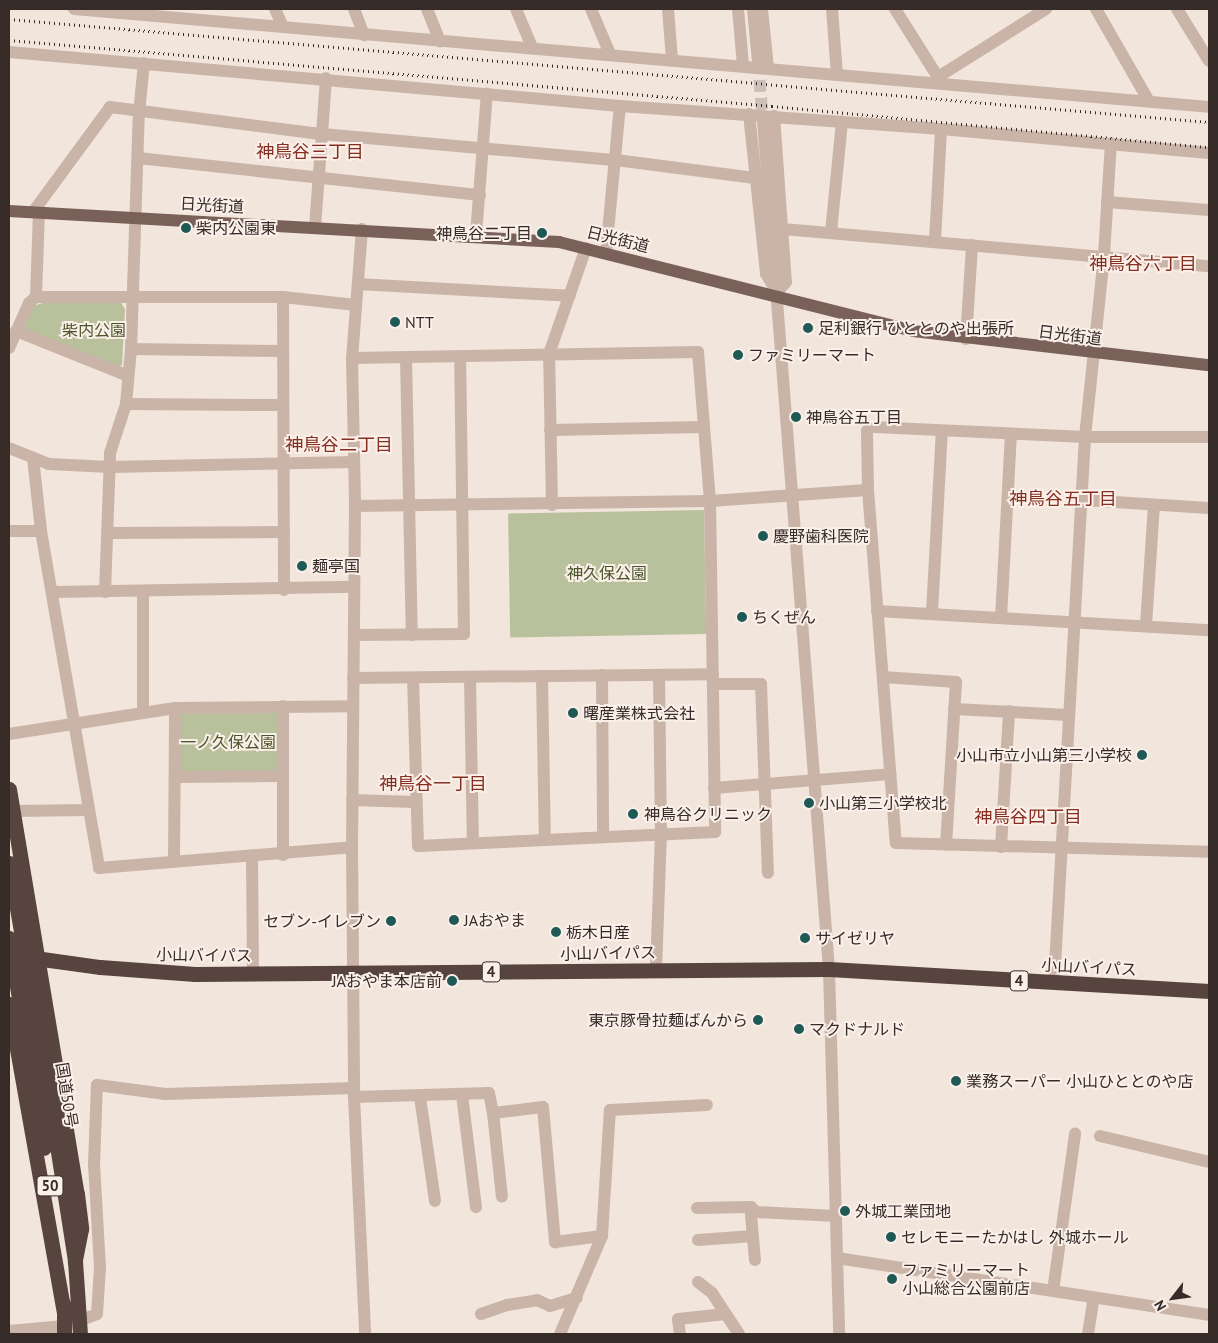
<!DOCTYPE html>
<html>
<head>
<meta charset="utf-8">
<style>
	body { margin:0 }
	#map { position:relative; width:1218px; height:1343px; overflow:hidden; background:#f2e5dc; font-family:"PT Sans","Noto Sans JP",sans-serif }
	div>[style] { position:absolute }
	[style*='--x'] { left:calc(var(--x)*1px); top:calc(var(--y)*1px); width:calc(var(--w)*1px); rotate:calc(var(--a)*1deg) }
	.green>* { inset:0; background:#b9c19c; transform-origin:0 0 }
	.minor-tunnel>* { height:12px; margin-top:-6px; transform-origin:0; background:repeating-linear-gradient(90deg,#cdc0b8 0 12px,transparent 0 18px) }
	.minor>* { height:12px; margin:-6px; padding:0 6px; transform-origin:6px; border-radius:6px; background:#cab4a8 }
	.major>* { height:12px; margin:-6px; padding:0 6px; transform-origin:6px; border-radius:6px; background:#796159 }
	.highway>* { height:15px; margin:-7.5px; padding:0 7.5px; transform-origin:7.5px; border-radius:7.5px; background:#58443f }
	.rail>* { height:3px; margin-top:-1.5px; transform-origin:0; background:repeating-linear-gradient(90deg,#372b28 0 1px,transparent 0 5px) }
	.highway-bridge>* { height:15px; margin:-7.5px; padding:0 7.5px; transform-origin:7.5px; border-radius:7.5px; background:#58443f }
	.dots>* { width:14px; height:14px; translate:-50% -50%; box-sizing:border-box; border:2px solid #faf0e9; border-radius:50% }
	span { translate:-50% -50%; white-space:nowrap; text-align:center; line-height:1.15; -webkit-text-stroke:4px #faf0e9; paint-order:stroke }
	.shield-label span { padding:1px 4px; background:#faf0e9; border:1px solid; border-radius:4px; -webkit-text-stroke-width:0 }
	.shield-label { font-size:15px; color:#372b28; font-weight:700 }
	.street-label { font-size:16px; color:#372b28 }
	.poi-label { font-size:16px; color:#372b28 }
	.left { translate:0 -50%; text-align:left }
	.right { translate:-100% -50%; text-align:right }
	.park-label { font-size:16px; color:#4b552c }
	.neighbourhood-label { font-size:18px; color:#862e21 }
	.frame { position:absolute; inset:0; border:10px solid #372b28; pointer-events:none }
	.north { position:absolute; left:1148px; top:1273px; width:50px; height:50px; -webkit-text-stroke:4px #faf0e9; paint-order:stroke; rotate:240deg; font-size:14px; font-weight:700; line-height:20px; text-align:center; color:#372b28 }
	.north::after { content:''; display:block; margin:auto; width:18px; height:22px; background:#372b28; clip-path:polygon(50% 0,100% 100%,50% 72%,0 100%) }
</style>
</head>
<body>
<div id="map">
	<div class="green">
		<i style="clip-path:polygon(43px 303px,121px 303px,125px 309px,122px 365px,115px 368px,24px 329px,33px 306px)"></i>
		<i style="left:704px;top:510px;width:124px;height:196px;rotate:89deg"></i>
		<i style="left:277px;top:711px;width:62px;height:99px;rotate:89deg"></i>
	</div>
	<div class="minor-tunnel">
		<i style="--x:758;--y:62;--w:59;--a:85.2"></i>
	</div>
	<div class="minor">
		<i style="--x:74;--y:9;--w:766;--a:4.94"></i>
		<i style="--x:837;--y:75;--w:66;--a:-94.3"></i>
		<i style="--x:275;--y:9;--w:17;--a:66"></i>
		<i style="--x:354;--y:9;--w:28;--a:69"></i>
		<i style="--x:427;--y:9;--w:35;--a:68"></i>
		<i style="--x:516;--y:9;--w:41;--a:67.2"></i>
		<i style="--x:591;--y:9;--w:49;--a:67.1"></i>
		<i style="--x:668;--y:9;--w:51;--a:85.5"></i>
		<i style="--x:738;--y:9;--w:56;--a:84.9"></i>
		<i style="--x:753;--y:9;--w:53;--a:84.6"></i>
		<i style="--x:762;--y:9;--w:59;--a:84.2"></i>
		<i style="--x:895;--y:9;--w:86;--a:57.8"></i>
		<i style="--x:1096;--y:9;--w:106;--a:60.1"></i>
		<i style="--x:1177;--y:9;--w:61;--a:58.4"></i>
		<i style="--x:9;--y:52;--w:613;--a:5.05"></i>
		<i style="--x:620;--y:106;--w:322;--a:4.1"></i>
		<i style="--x:941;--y:129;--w:269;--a:5.1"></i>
		<i style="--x:837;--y:75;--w:373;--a:4.9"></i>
		<i style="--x:938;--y:77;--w:128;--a:-32.2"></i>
		<i style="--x:749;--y:114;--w:161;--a:83.9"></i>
		<i style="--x:766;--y:274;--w:19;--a:58"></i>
		<i style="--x:774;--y:116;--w:166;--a:85.9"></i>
		<i style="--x:786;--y:282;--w:13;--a:132"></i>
		<i style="--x:763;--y:121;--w:851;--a:85.55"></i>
		<i style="--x:829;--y:969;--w:365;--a:88.4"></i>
		<i style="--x:138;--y:158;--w:344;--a:6.2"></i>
		<i style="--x:1107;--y:202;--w:102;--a:4.5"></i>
		<i style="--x:33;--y:212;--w:130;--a:-53.7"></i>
		<i style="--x:110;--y:107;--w:214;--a:7.3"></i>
		<i style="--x:322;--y:134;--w:56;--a:-85.9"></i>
		<i style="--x:315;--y:227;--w:93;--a:-85.7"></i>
		<i style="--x:322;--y:134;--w:295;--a:5.1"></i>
		<i style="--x:616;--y:160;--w:140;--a:7.4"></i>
		<i style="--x:362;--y:229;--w:129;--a:94.4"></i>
		<i style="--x:352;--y:358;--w:148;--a:88.8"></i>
		<i style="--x:355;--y:506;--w:341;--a:90.5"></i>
		<i style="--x:352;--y:847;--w:250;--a:89.5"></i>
		<i style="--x:354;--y:1097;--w:237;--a:87.3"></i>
		<i style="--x:783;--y:229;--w:428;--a:5"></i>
		<i style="--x:831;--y:232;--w:111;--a:-84.3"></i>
		<i style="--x:476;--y:235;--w:142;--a:-85.6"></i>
		<i style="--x:935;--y:241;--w:112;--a:-86.9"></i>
		<i style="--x:606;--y:253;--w:148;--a:-84.6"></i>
		<i style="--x:358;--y:284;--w:212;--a:3.2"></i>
		<i style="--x:36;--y:297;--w:247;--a:0"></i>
		<i style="--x:283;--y:297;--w:73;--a:6.3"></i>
		<i style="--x:283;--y:297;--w:293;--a:89.8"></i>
		<i style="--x:16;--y:331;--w:118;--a:21.8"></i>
		<i style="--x:966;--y:339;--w:94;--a:-86.3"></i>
		<i style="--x:9;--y:348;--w:49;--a:-66"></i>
		<i style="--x:29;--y:303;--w:9;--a:-41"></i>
		<i style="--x:36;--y:297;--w:85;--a:-88"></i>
		<i style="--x:131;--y:349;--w:151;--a:0.8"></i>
		<i style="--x:406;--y:357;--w:278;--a:88.8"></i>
		<i style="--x:352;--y:358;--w:346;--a:-1"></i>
		<i style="--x:698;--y:352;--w:149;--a:85.4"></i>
		<i style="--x:710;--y:501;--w:331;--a:89.1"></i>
		<i style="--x:715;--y:832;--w:297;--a:177.3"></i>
		<i style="--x:418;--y:846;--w:168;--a:-91.7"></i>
		<i style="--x:126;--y:404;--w:157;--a:0.4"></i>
		<i style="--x:550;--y:430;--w:154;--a:-1.1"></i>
		<i style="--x:1209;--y:437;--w:124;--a:180"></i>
		<i style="--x:1085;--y:437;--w:215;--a:-177.3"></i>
		<i style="--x:870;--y:427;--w:5;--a:127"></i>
		<i style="--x:867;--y:431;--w:59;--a:89"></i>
		<i style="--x:868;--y:490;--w:354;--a:85.5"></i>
		<i style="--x:896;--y:843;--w:313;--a:1.6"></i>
		<i style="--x:9;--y:448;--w:43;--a:21.8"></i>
		<i style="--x:49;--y:464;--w:61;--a:2.8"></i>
		<i style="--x:110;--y:467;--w:244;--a:-1.2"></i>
		<i style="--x:33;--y:458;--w:73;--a:83.7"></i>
		<i style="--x:41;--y:531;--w:342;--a:80.2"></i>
		<i style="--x:99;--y:868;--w:254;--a:-4.7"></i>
		<i style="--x:1083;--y:500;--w:126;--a:3.6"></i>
		<i style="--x:552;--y:505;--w:151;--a:-91.1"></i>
		<i style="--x:549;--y:354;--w:112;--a:-70.8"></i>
		<i style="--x:355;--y:506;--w:355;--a:-0.8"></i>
		<i style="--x:710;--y:501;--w:158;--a:-4"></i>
		<i style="--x:9;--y:531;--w:32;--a:0"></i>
		<i style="--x:108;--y:533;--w:176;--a:-0.3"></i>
		<i style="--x:53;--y:592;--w:301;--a:-1"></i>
		<i style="--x:105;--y:592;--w:139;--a:-87.9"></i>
		<i style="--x:110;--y:453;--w:52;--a:-71.9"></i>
		<i style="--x:126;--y:404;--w:55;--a:-84.8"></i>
		<i style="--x:131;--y:349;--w:236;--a:-88.1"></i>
		<i style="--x:139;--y:113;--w:50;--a:-84.3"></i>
		<i style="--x:143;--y:592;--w:120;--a:90"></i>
		<i style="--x:877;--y:611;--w:333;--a:3.3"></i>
		<i style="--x:932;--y:613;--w:182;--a:-86.9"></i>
		<i style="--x:1001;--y:618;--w:184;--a:-86.9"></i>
		<i style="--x:1146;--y:625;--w:120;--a:-86.2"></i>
		<i style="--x:354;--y:635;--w:110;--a:-0.5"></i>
		<i style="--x:464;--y:634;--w:277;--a:-90.8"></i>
		<i style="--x:602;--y:675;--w:162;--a:89.6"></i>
		<i style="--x:542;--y:676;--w:164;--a:89"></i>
		<i style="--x:470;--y:677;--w:166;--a:89"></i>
		<i style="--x:883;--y:677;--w:73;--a:3.9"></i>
		<i style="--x:956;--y:682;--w:163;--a:93.5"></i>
		<i style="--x:353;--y:678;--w:360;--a:-0.6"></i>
		<i style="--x:713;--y:684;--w:48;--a:0"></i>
		<i style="--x:761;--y:684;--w:189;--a:87.9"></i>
		<i style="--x:283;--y:706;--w:149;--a:90"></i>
		<i style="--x:954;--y:709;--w:114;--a:3"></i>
		<i style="--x:9;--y:734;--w:168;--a:-8.9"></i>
		<i style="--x:175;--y:708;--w:178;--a:-0.6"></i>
		<i style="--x:176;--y:777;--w:105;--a:-0.5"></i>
		<i style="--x:714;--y:788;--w:177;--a:-4.5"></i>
		<i style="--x:352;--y:800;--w:63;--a:1.8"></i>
		<i style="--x:12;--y:811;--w:77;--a:-0.7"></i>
		<i style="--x:1001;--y:847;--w:136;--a:-86.6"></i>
		<i style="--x:252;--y:857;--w:117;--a:89.5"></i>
		<i style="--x:174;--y:862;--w:154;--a:-89.6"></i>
		<i style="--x:656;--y:970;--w:134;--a:-87.9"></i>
		<i style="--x:661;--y:836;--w:161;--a:-90.7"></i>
		<i style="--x:1054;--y:983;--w:547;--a:-86.75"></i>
		<i style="--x:1085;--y:437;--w:182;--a:-84"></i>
		<i style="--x:1104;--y:256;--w:113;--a:-86.5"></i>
		<i style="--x:462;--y:1095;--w:113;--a:82.9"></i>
		<i style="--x:354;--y:1097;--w:135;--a:-1.7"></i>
		<i style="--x:489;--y:1093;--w:20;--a:79"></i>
		<i style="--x:493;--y:1113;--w:50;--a:-6.8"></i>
		<i style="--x:543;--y:1107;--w:136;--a:84.9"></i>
		<i style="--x:555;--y:1242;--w:47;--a:-7.3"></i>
		<i style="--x:420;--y:1097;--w:105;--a:81.8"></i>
		<i style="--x:493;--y:1113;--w:84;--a:83.9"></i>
		<i style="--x:1100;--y:1136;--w:112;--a:13.4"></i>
		<i style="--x:697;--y:1208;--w:54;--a:-1.1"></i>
		<i style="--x:751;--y:1207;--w:7;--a:45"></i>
		<i style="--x:698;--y:1240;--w:55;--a:-4.2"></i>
		<i style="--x:837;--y:1258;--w:376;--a:8.7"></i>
		<i style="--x:755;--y:1260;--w:45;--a:-95.1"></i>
		<i style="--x:751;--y:1215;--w:6;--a:-31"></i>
		<i style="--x:756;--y:1212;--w:80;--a:2.9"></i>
		<i style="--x:698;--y:1282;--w:18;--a:38"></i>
		<i style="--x:712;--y:1293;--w:49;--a:56.6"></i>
		<i style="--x:1053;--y:1291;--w:159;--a:-82"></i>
		<i style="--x:481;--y:1314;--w:28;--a:-19"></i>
		<i style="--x:507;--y:1305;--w:30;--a:-9"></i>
		<i style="--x:537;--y:1300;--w:14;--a:25"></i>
		<i style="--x:550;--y:1306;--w:28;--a:-17"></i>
		<i style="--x:79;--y:1321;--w:19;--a:-21"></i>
		<i style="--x:97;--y:1314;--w:46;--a:-86.3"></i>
		<i style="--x:100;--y:1268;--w:103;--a:-93.3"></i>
		<i style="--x:94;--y:1165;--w:80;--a:-87.9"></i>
		<i style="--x:97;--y:1085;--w:69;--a:7.5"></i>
		<i style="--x:165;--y:1094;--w:189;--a:-1.8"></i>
		<i style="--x:9;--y:1331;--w:55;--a:-5.2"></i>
		<i style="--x:560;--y:1334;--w:107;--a:-66.8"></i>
		<i style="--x:602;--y:1236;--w:126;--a:-86.4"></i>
		<i style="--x:610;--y:1110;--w:97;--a:-3"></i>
		<i style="--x:680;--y:1334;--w:15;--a:-98"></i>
		<i style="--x:678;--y:1319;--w:48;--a:-5.9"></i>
		<i style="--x:1088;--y:1334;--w:36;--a:-81"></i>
	</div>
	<div class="major">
		<i style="--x:9;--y:211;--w:551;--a:3.23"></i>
		<i style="--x:559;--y:242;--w:365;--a:14.1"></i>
		<i style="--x:913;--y:331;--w:298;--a:6.6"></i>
	</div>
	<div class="highway">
		<i style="--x:9;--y:789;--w:411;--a:80.5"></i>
		<i style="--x:77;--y:1194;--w:35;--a:83"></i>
		<i style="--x:81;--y:1229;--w:33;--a:101"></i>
		<i style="--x:13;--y:952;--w:23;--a:15"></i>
		<i style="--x:35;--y:958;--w:66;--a:7.9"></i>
		<i style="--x:100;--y:967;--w:95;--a:4.2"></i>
		<i style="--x:195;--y:974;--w:634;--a:-0.45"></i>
		<i style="--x:829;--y:969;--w:381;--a:3.3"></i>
		<i style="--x:9;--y:1004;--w:315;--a:79.9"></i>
		<i style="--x:43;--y:1056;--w:207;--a:81.1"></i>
		<i style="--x:75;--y:1261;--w:73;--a:86.1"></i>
		<i style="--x:29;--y:1059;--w:90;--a:80.4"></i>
		<i style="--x:64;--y:1305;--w:29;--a:90"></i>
	</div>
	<div class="rail">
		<i style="--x:9;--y:19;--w:1204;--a:4.91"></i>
		<i style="--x:9;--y:40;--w:766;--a:4.94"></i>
		<i style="--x:772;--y:106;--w:439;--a:5.4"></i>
	</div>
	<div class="highway-bridge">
		<i style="--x:9;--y:863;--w:196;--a:80"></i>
		<i style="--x:9;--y:938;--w:123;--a:80.6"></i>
	</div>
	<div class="dots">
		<i style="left:186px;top:228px;background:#1e5956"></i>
		<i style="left:542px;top:233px;background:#1e5956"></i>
		<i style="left:395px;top:322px;background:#1e5956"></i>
		<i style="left:808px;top:328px;background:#1e5956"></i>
		<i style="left:738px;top:355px;background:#1e5956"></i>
		<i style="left:796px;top:417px;background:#1e5956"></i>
		<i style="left:763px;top:536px;background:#1e5956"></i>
		<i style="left:302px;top:566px;background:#1e5956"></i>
		<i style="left:742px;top:617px;background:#1e5956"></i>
		<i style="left:573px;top:713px;background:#1e5956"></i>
		<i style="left:1142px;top:755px;background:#1e5956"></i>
		<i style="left:809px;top:803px;background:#1e5956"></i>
		<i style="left:633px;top:814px;background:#1e5956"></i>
		<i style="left:454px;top:920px;background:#1e5956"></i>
		<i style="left:391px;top:921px;background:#1e5956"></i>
		<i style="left:556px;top:932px;background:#1e5956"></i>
		<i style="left:805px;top:938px;background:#1e5956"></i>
		<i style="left:452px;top:981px;background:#1e5956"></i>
		<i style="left:758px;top:1020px;background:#1e5956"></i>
		<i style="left:799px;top:1029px;background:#1e5956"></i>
		<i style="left:956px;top:1081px;background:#1e5956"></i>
		<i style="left:845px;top:1211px;background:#1e5956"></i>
		<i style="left:891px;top:1237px;background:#1e5956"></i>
		<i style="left:892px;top:1279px;background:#1e5956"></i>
	</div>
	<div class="shield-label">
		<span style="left:491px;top:972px">4</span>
		<span style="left:1019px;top:981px">4</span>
		<span style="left:50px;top:1186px">50</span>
	</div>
	<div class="street-label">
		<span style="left:212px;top:205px;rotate:3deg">日光街道</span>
		<span style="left:618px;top:239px;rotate:14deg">日光街道</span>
		<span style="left:1070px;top:335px;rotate:7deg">日光街道</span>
		<span style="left:608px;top:953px;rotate:-1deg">小山バイパス</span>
		<span style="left:204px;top:955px;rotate:1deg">小山バイパス</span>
		<span style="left:1089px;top:967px;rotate:3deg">小山バイパス</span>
		<span style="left:67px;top:1095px;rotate:81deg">国道50号</span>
	</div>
	<div class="poi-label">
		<span class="left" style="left:196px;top:228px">柴内公園東</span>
		<span class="right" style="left:532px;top:233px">神鳥谷二丁目</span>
		<span class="left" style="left:405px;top:322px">NTT</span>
		<span class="left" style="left:818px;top:328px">足利銀行 ひととのや出張所</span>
		<span class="left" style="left:748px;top:355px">ファミリーマート</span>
		<span class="left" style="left:806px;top:417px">神鳥谷五丁目</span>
		<span class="left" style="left:773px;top:536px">慶野歯科医院</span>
		<span class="left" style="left:312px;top:566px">麺亭国</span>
		<span class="left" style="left:752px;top:617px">ちくぜん</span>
		<span class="left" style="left:583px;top:713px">曙産業株式会社</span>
		<span class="right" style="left:1132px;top:755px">小山市立小山第三小学校</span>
		<span class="left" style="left:819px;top:803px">小山第三小学校北</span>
		<span class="left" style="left:644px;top:814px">神鳥谷クリニック</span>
		<span class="left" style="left:464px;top:920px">JAおやま</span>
		<span class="right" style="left:381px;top:921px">セブン-イレブン</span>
		<span class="left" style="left:566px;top:932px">栃木日産</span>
		<span class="left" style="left:815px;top:938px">サイゼリヤ</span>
		<span class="right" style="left:442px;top:981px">JAおやま本店前</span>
		<span class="right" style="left:748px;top:1020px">東京豚骨拉麺ばんから</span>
		<span class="left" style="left:809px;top:1029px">マクドナルド</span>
		<span class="left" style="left:966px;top:1081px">業務スーパー 小山ひととのや店</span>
		<span class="left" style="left:855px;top:1211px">外城工業団地</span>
		<span class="left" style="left:901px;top:1237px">セレモニーたかはし 外城ホール</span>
		<span class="left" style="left:902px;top:1279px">ファミリーマート<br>小山総合公園前店</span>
	</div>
	<div class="park-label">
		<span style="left:94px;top:330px">柴内公園</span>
		<span style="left:607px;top:573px">神久保公園</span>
		<span style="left:228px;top:742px">一ノ久保公園</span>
	</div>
	<div class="neighbourhood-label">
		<span style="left:310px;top:152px">神鳥谷三丁目</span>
		<span style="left:1143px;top:264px">神鳥谷六丁目</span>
		<span style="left:339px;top:445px">神鳥谷二丁目</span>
		<span style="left:1063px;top:499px">神鳥谷五丁目</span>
		<span style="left:433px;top:784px">神鳥谷一丁目</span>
		<span style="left:1028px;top:817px">神鳥谷四丁目</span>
	</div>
	<div class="frame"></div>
	<div class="north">N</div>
</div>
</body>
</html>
